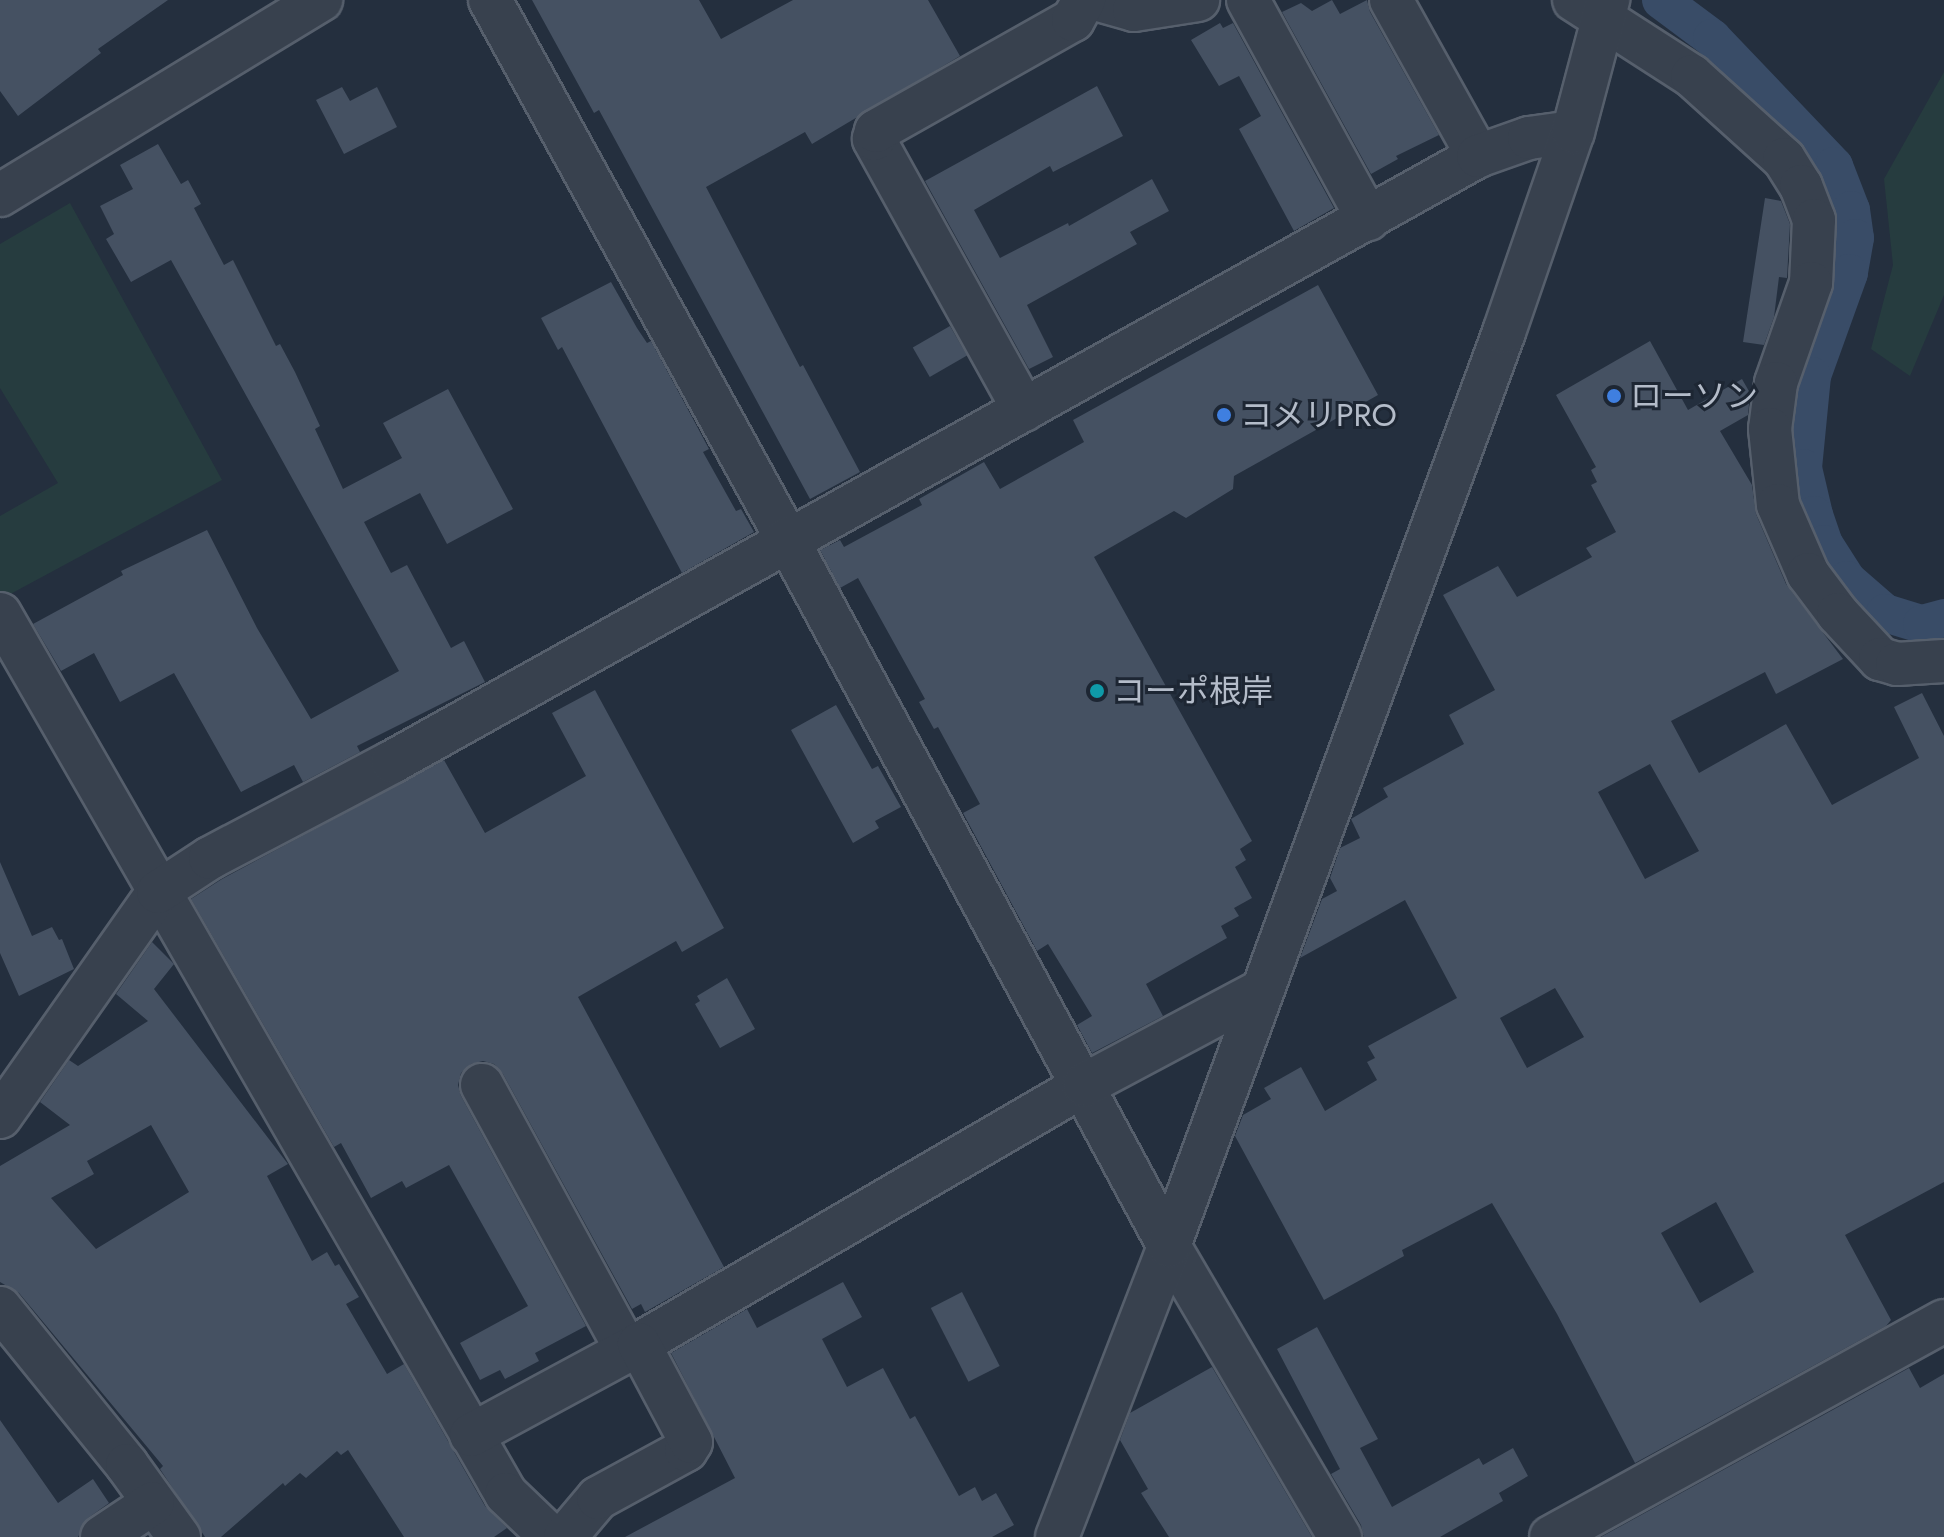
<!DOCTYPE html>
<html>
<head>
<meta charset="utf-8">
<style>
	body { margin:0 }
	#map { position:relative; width:1944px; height:1537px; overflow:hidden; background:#242f3e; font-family:Jost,"Noto Sans JP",sans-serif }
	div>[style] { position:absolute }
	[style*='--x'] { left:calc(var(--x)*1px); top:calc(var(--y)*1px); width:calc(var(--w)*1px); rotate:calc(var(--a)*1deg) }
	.green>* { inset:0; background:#263c3f }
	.canal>* { height:38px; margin:-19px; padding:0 19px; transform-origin:19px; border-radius:19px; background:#394c67 }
	.building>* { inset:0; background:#455162; transform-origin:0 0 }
	.roads { filter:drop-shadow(2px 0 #565f6c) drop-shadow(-2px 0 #565f6c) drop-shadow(0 2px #565f6c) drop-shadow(0 -2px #565f6c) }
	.minor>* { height:42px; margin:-21px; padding:0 21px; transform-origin:21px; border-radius:21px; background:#38414e }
	.dots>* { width:22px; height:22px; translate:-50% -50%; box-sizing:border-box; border:4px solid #1d2633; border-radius:50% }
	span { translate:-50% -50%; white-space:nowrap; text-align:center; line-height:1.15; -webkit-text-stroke:6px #1d2633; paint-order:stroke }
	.poi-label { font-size:32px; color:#b4bcc9 }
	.left { translate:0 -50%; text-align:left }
</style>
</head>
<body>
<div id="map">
	<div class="green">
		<i style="clip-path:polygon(1944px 72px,1944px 295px,1910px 376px,1871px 349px,1893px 265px,1884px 179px)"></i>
		<i style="clip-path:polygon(70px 203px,222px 480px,3px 598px,0 592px,0 516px,58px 483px,0 388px,0 244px)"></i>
	</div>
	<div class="canal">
		<i style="--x:1661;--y:0;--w:64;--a:36.7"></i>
		<i style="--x:1712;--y:38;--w:177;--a:46.4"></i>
		<i style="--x:1834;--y:166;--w:47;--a:68.9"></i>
		<i style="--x:1851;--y:210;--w:28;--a:82"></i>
		<i style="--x:1855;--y:238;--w:36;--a:100"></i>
		<i style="--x:1849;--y:273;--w:109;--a:109.8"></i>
		<i style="--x:1812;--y:376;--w:92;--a:95.6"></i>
		<i style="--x:1803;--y:468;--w:48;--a:76.8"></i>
		<i style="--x:1814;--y:515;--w:31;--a:71"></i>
		<i style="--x:1824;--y:544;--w:43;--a:57.4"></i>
		<i style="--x:1847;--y:580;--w:50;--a:41"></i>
		<i style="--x:1885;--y:613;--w:39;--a:17"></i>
		<i style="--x:1922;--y:624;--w:23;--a:-15"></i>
	</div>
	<div class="building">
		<i style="clip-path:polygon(0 0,168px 0,98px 49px,101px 53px,18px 116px,0 91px)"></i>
		<i style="clip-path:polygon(532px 0,699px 0,721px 39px,793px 0,928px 0,960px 56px,812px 144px,805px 132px,706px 187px,800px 367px,803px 365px,860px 472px,810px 499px,599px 110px,594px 113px)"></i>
		<i style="clip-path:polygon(1332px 0,1340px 14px,1367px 0,1370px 12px,1439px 135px,1396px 156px,1398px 159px,1371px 174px,1282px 12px,1301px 3px,1312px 11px)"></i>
		<i style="clip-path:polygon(1220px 23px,1223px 28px,1233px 23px,1334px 208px,1294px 231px,1239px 129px,1261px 116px,1239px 76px,1219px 86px,1191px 40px)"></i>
		<i style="clip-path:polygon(1097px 86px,1123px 136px,1053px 172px,1050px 166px,974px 210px,1000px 258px,1068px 223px,1069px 226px,1152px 179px,1169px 211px,1130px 232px,1137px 244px,1027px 305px,1053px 357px,1029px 369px,925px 181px)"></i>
		<i style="clip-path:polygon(342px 87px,350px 101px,377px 87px,397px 127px,344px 154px,316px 100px)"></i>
		<i style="clip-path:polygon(158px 144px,181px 184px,188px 180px,201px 204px,194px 208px,224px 265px,233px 260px,276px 346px,280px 344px,295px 372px,320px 426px,315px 429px,343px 489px,402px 458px,383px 423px,448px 389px,513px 509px,447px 544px,420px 493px,364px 522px,391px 573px,407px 565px,451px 648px,464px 641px,485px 682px,357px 746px,360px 752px,303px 782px,294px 765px,241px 792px,174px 673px,120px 702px,94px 653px,61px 671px,33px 624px,123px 575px,121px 571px,207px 530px,257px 628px,311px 719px,399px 671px,171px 260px,131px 282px,106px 239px,114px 234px,100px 206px,133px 189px,120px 165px)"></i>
		<i style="clip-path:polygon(1765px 198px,1781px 201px,1790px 224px,1787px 278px,1779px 277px,1774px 317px,1764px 345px,1743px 342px)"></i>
		<i style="clip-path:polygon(611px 282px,637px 328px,647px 343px,651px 341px,684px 402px,709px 449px,703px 452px,736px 511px,741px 509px,754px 532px,682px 573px,562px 347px,558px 350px,541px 318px)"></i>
		<i style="clip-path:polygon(1318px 285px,1378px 395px,1234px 476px,1233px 489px,1186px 518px,1174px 511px,1094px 557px,1252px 841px,1240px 849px,1246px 860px,1235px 867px,1252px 898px,1234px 908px,1239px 916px,1221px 926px,1227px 938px,1146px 984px,1163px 1016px,1092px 1053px,1077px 1025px,1092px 1016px,1048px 944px,1037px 951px,963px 813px,980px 804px,938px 727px,934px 729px,919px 702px,925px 699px,858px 578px,840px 588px,820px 550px,840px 540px,844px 547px,922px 505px,919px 499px,984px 462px,1000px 489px,1084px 442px,1073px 420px)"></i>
		<i style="left:950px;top:326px;width:34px;height:43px;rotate:60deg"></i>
		<i style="clip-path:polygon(evenodd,1650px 341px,1688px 410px,1742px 379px,1750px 393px,1748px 415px,1720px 431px,1752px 485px,1756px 514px,1786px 584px,1843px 659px,1776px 694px,1765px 672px,1671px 721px,1699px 773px,1786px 724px,1832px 805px,1919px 758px,1894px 707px,1922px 693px,1944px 736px,1944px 1182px,1845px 1235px,1891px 1320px,1886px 1326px,1635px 1463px,1557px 1314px,1492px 1203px,1402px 1250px,1404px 1256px,1324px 1300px,1235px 1136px,1243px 1115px,1271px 1099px,1264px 1088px,1301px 1067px,1325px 1111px,1377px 1080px,1367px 1062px,1375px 1058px,1368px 1046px,1457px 998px,1405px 900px,1300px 958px,1322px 899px,1337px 891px,1330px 878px,1340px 848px,1360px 838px,1351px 819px,1388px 797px,1383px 788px,1464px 744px,1449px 715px,1495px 690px,1443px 595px,1498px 566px,1517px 597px,1592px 557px,1586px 548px,1616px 532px,1591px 485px,1597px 482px,1591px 470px,1596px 467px,1556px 395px,1650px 341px,1650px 764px,1699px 851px,1645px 879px,1598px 792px,1650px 764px,1650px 341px,1555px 988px,1584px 1037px,1527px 1068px,1500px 1018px,1555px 988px,1650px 341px,1716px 1202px,1754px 1272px,1700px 1303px,1661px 1233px,1716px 1202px)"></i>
		<i style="clip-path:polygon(595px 690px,724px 928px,682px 952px,676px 941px,578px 997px,724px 1267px,645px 1312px,641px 1304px,632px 1309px,503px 1074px,494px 1064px,483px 1061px,471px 1064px,461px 1073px,458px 1085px,461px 1096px,586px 1326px,535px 1353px,539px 1361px,505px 1379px,500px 1370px,480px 1380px,460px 1343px,528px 1306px,449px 1165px,406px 1188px,402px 1181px,371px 1198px,341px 1143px,334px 1147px,191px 899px,222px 879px,444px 760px,485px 833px,586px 776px,552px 713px)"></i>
		<i style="clip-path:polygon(836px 705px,872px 769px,878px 766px,901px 807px,875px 821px,879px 828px,853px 843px,791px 730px)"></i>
		<i style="clip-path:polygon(0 862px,32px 936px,52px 927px,59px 940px,62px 939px,74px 969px,19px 996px,0 953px)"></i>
		<i style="clip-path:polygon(evenodd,152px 942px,174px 964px,154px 989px,288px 1164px,267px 1176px,312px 1261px,327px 1252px,335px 1266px,339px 1264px,359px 1297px,346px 1304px,387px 1374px,404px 1364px,485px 1506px,507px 1528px,494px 1537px,404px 1537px,348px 1450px,341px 1455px,337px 1451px,306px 1478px,300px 1473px,285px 1486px,283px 1483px,221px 1537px,205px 1537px,160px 1469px,163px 1466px,19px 1293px,0 1282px,0 1166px,70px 1125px,40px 1102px,69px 1060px,78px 1066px,148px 1021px,116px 994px,152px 942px,151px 1125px,189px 1192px,96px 1249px,51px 1198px,94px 1174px,87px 1161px,151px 1125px)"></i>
		<i style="clip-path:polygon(727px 978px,755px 1029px,720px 1048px,695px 1004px,700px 1001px,697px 996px)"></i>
		<i style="clip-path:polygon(843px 1282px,862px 1317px,822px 1339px,847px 1387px,883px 1368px,910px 1419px,915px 1416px,959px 1496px,975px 1487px,982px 1501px,996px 1493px,1014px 1525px,992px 1537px,625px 1537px,735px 1478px,671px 1353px,747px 1309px,757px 1328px)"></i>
		<i style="left:962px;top:1292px;width:83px;height:35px;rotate:63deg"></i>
		<i style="clip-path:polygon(1317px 1327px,1378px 1439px,1360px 1448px,1392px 1507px,1479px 1458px,1483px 1465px,1513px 1448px,1528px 1476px,1499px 1493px,1503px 1501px,1440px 1537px,1364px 1537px,1361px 1525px,1331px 1474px,1340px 1469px,1277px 1349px)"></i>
		<i style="clip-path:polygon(1212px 1367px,1312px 1537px,1169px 1537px,1141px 1493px,1148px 1489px,1120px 1440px,1130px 1413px)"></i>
		<i style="clip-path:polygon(1909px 1368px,1920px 1388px,1944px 1374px,1944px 1537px,1601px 1537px)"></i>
		<i style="clip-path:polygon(0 1420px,58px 1503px,93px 1479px,109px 1503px,88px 1518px,78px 1537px,0 1537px)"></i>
	</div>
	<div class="roads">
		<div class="minor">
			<i style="--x:490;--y:0;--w:615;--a:61.14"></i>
			<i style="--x:787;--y:539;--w:804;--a:61.62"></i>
			<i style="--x:1169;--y:1246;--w:338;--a:59.6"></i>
			<i style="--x:1099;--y:0;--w:36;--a:16"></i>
			<i style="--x:1134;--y:10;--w:65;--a:-8.9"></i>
			<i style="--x:1248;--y:0;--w:250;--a:61.3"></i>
			<i style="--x:1391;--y:0;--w:179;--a:60.9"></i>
			<i style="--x:1574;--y:0;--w:140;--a:32.8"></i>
			<i style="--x:1692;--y:76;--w:124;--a:42.1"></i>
			<i style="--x:1784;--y:159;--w:32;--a:58"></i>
			<i style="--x:1801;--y:186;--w:36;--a:69"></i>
			<i style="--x:1814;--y:220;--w:63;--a:92.7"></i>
			<i style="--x:1811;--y:283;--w:106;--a:109.3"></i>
			<i style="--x:1776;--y:383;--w:46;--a:97.4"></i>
			<i style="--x:1770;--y:429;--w:76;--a:84"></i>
			<i style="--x:1778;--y:505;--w:75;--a:66.5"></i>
			<i style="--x:1808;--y:574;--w:50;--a:53.1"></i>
			<i style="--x:1838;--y:614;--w:62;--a:47"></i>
			<i style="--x:1880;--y:659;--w:18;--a:16"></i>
			<i style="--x:1897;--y:664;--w:47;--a:-3.7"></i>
			<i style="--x:0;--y:195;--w:376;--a:-31.3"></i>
			<i style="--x:1024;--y:410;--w:310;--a:-119"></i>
			<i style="--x:874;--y:139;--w:8;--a:-76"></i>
			<i style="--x:876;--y:131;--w:226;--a:-29.4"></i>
			<i style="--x:1073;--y:20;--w:23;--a:-61"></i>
			<i style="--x:0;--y:614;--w:1015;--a:60.1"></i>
			<i style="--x:506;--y:1494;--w:62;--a:43.7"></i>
			<i style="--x:482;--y:1085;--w:303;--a:61.4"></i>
			<i style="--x:0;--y:1117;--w:275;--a:-54.9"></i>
			<i style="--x:158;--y:892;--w:62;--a:-33.2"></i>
			<i style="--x:210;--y:858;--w:206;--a:-27.8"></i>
			<i style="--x:392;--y:762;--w:1244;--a:-29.16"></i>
			<i style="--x:1478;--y:156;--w:54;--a:-19.4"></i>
			<i style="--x:1529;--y:138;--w:44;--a:-7.8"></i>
			<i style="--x:0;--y:1308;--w:202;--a:51"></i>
			<i style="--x:127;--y:1465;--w:89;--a:54.2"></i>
			<i style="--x:471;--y:1435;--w:191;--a:-28.4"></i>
			<i style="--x:639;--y:1344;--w:515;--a:-30.2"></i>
			<i style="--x:1084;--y:1085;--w:200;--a:-28"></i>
			<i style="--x:102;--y:1537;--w:61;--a:-33.7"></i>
			<i style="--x:565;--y:1537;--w:51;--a:-49.8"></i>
			<i style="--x:598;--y:1498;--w:100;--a:-28.6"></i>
			<i style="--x:686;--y:1450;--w:9;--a:-58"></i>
			<i style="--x:691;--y:1442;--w:111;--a:-118"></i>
			<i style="--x:1057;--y:1537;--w:312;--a:-68.9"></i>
			<i style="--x:1169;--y:1246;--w:973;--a:-69.87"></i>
			<i style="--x:1504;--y:332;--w:212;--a:-71"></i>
			<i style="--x:1573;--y:132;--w:137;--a:-75.1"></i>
			<i style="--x:1551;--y:1537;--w:448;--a:-28.8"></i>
		</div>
	</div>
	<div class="dots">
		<i style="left:1614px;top:396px;background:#3f7fe0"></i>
		<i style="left:1224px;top:415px;background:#3f7fe0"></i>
		<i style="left:1097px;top:691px;background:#0f9aa8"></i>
	</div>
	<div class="poi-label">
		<span class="left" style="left:1630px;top:396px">ローソン</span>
		<span class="left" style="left:1240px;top:415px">コメリPRO</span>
		<span class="left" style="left:1113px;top:691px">コーポ根岸</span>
	</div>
</div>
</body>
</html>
